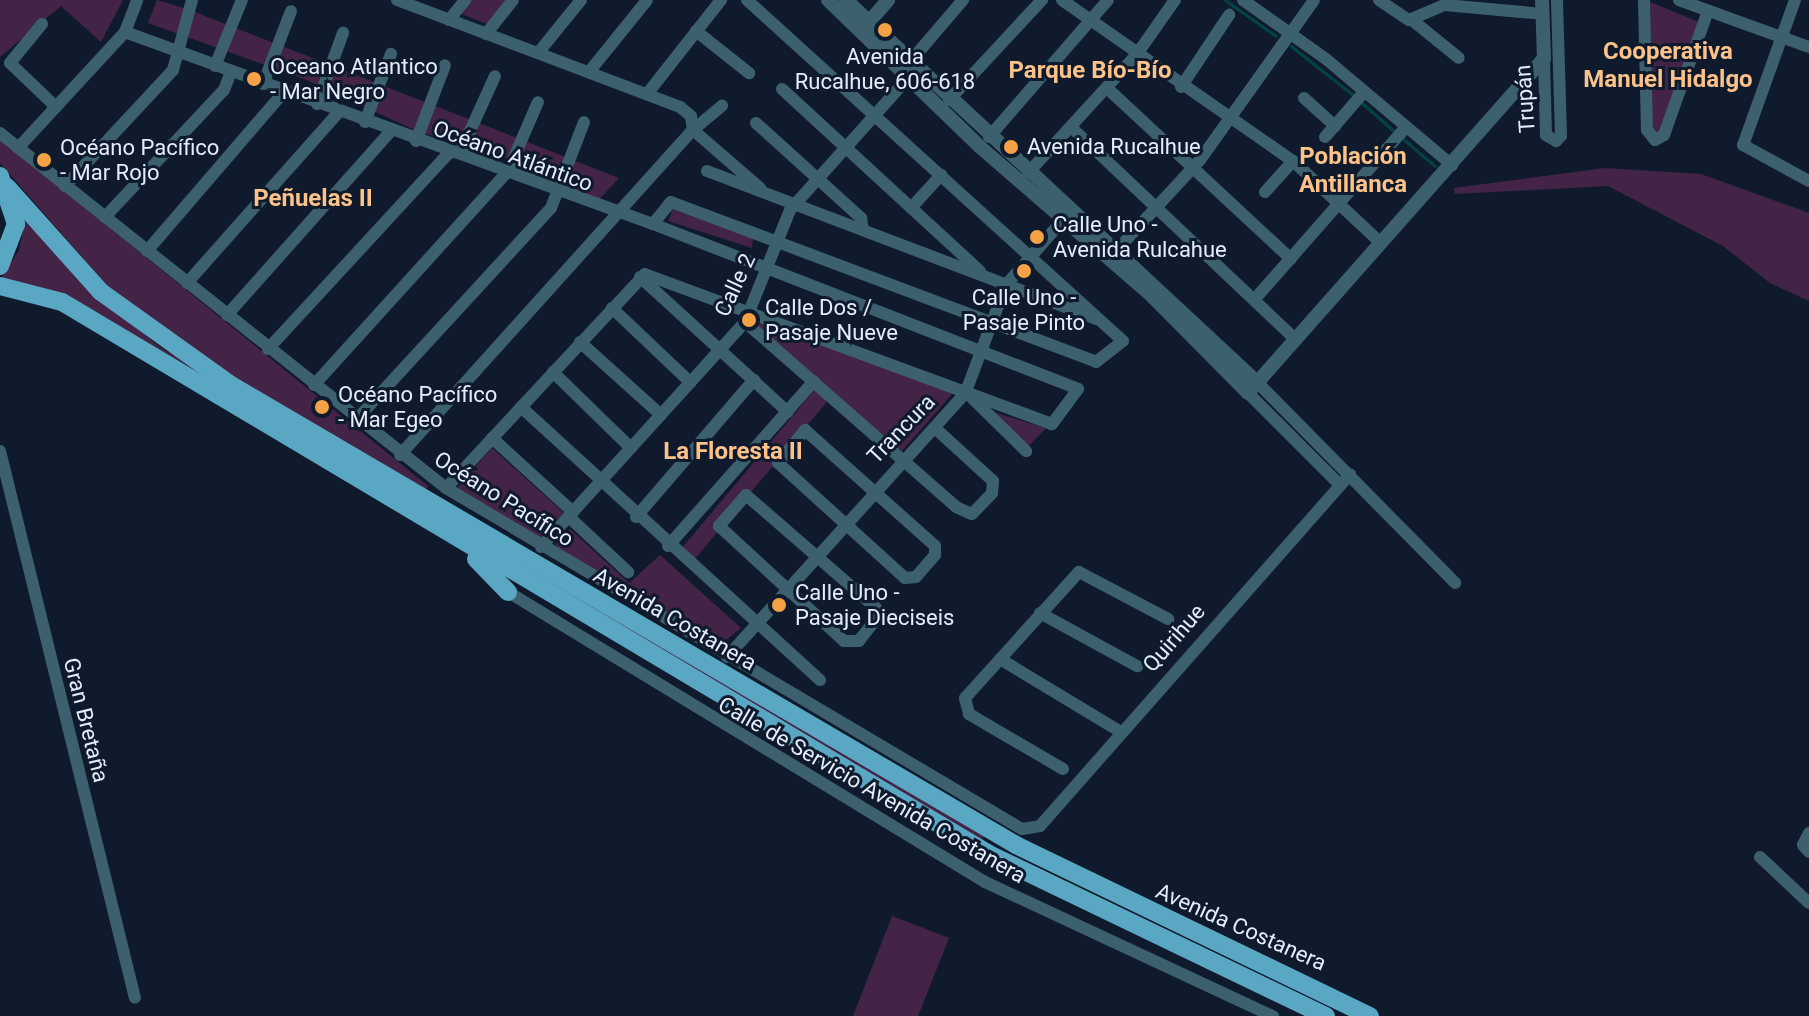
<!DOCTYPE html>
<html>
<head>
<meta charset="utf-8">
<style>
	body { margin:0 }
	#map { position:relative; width:1809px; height:1016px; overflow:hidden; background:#0f1b2d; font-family:Roboto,sans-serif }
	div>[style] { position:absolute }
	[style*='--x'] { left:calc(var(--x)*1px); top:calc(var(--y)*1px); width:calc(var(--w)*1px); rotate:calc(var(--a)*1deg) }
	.green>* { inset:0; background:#442446; transform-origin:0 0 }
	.stream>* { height:3px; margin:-1.5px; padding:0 1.5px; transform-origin:1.5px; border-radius:1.5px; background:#004542 }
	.minor>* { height:12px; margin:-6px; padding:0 6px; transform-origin:6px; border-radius:6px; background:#3d606e }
	.tertiary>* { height:14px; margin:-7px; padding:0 7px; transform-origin:7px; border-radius:7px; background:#3d606e }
	.primary>* { height:18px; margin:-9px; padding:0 9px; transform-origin:9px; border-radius:9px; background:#5aa7c4 }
	.dots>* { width:22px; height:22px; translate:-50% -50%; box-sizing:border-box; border:4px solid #0f1b2d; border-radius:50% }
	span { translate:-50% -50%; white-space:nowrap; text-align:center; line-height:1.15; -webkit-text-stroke:6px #0f1b2d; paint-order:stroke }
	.poi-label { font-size:22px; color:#e4edfa }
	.left { translate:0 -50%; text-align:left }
	.street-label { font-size:22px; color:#e4edfa }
	.neighbourhood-label { font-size:24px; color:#fdc289; font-weight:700 }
</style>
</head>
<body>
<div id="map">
	<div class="green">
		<i style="clip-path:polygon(0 0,123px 0,101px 42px,61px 6px,0 57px)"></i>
		<i style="clip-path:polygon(157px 0,187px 9px,619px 178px,595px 204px,532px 178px,529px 165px,419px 132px,304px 79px,148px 23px)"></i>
		<i style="clip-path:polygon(470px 0,510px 0,490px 25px,459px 13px)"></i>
		<i style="clip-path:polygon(1650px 2px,1699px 22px,1658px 135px,1652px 132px)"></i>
		<i style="clip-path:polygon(0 139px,428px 486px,426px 492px,201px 359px,122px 303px,0 163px)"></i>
		<i style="clip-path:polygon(1605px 168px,1701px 174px,1809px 213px,1809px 301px,1770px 283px,1723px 246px,1608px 186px,1455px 194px,1454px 188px)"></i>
		<i style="clip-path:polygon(673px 209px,753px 237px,752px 248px,668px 221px)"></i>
		<i style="clip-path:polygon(26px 217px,81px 282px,160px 347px,984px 836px,981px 842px,57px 293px,0 280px,19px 250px)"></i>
		<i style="clip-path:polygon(748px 314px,953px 393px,902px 451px,749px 322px)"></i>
		<i style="left:817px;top:387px;width:17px;height:212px;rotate:40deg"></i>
		<i style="clip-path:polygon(993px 412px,1046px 428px,1028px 447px)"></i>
		<i style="clip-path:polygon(492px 448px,564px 513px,541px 538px,457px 488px)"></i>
		<i style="clip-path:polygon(570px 529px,629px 583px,660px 555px,741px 628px,721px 644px,559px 550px,555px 544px)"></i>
		<i style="clip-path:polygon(892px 916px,949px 938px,918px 1016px,853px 1016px)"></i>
	</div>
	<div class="stream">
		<i style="--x:1225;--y:0;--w:62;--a:35.2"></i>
		<i style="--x:1291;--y:46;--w:80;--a:38.4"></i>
		<i style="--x:1362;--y:103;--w:44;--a:41.3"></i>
		<i style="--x:1402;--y:138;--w:43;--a:40.3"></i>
	</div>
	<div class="minor">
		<i style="--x:397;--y:0;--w:303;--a:20.7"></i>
		<i style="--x:680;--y:107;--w:14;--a:39"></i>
		<i style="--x:691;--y:116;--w:14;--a:82"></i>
		<i style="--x:1062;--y:0;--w:282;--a:34.9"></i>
		<i style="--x:1293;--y:161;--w:120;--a:43"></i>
		<i style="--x:1243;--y:0;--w:102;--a:35.4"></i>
		<i style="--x:1326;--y:59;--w:165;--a:40.1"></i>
		<i style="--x:1379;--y:0;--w:36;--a:34"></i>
		<i style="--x:1409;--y:20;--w:39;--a:-23"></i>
		<i style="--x:1445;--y:5;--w:98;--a:5.2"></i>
		<i style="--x:1644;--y:0;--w:130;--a:88.7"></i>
		<i style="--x:1647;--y:130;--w:13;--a:51"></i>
		<i style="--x:1655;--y:140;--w:10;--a:-29"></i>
		<i style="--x:1664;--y:135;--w:132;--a:-70.5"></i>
		<i style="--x:1679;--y:0;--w:138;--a:19.9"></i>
		<i style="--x:1795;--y:0;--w:154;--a:109.7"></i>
		<i style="--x:1743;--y:145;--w:75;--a:28.6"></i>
		<i style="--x:449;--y:20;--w:26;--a:-51"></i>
		<i style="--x:1412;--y:20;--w:60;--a:39"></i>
		<i style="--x:42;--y:24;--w:50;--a:129.4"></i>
		<i style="--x:10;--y:63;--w:64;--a:43.7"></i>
		<i style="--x:696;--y:31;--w:68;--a:38.4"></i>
		<i style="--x:125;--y:32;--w:562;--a:19.98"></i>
		<i style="--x:653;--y:224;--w:456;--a:21.2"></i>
		<i style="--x:1078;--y:389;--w:44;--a:126.6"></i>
		<i style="--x:1052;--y:424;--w:434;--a:-159.8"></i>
		<i style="--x:645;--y:274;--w:292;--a:132.9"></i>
		<i style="--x:486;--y:34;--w:43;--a:-51.5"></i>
		<i style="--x:538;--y:53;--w:68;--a:-50.9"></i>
		<i style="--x:1544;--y:59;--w:76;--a:88.5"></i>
		<i style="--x:1546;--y:135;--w:12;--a:31"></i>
		<i style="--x:1556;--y:141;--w:7;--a:-45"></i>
		<i style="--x:1561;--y:136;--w:136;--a:-91.7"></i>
		<i style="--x:215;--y:66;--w:71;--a:-67.8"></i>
		<i style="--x:589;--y:72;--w:92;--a:-51.1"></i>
		<i style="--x:263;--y:84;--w:78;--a:-69"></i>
		<i style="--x:1181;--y:87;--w:87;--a:-56.3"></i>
		<i style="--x:1107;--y:88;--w:251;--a:42.9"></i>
		<i style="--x:782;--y:89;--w:269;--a:42.6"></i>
		<i style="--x:647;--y:94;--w:120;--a:-51.8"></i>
		<i style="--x:1304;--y:98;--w:42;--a:42.1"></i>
		<i style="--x:949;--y:100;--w:137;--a:-47.1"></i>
		<i style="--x:317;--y:104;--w:76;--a:-69.9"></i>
		<i style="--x:365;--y:122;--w:73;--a:-69.1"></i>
		<i style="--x:756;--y:123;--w:142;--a:42.1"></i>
		<i style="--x:861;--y:218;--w:12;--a:81"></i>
		<i style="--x:1072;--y:128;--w:308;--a:43.4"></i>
		<i style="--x:693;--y:130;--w:89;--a:40.9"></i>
		<i style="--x:0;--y:133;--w:570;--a:38.52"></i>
		<i style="--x:446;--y:488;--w:669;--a:30.63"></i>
		<i style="--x:1022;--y:829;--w:18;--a:-9"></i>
		<i style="--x:1040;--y:826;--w:469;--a:-48.6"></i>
		<i style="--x:989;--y:137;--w:181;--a:-49"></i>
		<i style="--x:1325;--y:137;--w:60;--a:-49.1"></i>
		<i style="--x:416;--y:141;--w:81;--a:-69.1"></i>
		<i style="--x:18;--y:148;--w:158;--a:-47.3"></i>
		<i style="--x:125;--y:32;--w:34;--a:-69"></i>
		<i style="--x:707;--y:171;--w:417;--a:20.8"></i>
		<i style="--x:1028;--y:173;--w:161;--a:-47.5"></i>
		<i style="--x:1137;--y:54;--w:66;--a:-54.9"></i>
		<i style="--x:65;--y:186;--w:158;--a:-47"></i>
		<i style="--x:173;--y:70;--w:73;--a:-74.8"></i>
		<i style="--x:1265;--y:192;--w:42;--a:-47.9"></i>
		<i style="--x:911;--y:208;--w:45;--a:-47.7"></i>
		<i style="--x:105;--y:217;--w:174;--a:-46.9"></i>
		<i style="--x:224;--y:90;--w:19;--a:-69"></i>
		<i style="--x:653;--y:224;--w:28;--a:-51"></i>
		<i style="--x:671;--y:202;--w:454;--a:20.6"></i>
		<i style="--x:1096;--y:362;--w:34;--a:-38"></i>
		<i style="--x:1123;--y:341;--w:508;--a:-137.79"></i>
		<i style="--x:147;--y:251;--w:210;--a:-49.3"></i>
		<i style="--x:1116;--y:251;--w:124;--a:-47.3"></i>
		<i style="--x:1200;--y:160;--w:196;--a:-54.5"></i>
		<i style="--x:640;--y:277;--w:200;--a:42.4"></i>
		<i style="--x:187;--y:283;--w:229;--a:-48.4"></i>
		<i style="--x:1254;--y:300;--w:230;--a:-48.7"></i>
		<i style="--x:612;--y:308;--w:108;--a:43.5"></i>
		<i style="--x:227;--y:315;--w:246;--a:-48.3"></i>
		<i style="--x:745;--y:322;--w:281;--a:41.2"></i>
		<i style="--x:956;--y:507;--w:17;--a:24"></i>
		<i style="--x:972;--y:514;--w:29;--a:-46"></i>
		<i style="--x:992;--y:493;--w:12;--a:-85"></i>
		<i style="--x:993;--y:481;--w:79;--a:-137.6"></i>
		<i style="--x:580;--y:342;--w:109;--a:42"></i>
		<i style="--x:268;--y:349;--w:267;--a:-47.3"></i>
		<i style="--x:449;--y:153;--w:12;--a:-9"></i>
		<i style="--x:461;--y:151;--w:82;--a:-65.6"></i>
		<i style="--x:553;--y:372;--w:109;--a:44.3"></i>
		<i style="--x:1258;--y:383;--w:281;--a:45.4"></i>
		<i style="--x:314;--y:385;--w:289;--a:-47.8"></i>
		<i style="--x:508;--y:171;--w:75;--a:-66.5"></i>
		<i style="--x:1248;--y:393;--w:130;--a:45"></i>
		<i style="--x:972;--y:398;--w:76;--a:44.5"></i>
		<i style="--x:521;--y:407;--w:405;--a:42.4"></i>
		<i style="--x:356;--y:420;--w:288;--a:-47.4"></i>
		<i style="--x:551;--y:208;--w:92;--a:-69"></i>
		<i style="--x:805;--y:430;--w:174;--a:41.7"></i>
		<i style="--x:935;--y:546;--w:9;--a:90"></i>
		<i style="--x:935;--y:555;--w:29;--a:131"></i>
		<i style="--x:916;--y:577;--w:11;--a:175"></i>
		<i style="--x:905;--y:578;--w:171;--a:-137.8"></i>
		<i style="--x:778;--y:463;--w:43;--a:-50.7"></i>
		<i style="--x:492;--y:438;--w:110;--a:42.4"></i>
		<i style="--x:0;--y:451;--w:563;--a:76.14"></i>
		<i style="--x:400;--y:455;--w:438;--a:-48"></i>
		<i style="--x:693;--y:130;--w:38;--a:-40"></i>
		<i style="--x:746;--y:495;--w:172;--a:41"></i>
		<i style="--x:876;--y:608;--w:11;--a:90"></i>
		<i style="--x:876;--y:619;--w:28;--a:128"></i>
		<i style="--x:859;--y:641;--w:15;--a:180"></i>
		<i style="--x:844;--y:641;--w:170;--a:-137.4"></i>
		<i style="--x:719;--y:526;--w:41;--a:-48.9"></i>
		<i style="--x:569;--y:517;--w:81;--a:43"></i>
		<i style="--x:636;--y:517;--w:181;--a:-49.3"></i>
		<i style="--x:668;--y:546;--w:220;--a:-48.5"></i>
		<i style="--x:541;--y:547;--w:304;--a:-47.8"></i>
		<i style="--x:745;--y:322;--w:121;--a:-68.1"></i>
		<i style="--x:790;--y:210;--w:177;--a:-48.2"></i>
		<i style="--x:908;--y:78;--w:16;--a:-83"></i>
		<i style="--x:910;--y:62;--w:82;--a:-49.5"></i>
		<i style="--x:508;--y:592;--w:558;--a:31.3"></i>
		<i style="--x:985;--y:882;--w:318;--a:25"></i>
		<i style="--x:1040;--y:613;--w:111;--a:28.7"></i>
		<i style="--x:727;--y:657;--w:355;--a:-47.9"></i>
		<i style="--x:965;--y:394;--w:116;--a:-69.4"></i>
		<i style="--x:1006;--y:285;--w:86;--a:-48.8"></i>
		<i style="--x:1000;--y:659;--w:141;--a:31.1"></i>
		<i style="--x:1063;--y:769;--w:109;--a:-149.7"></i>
		<i style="--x:969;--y:714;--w:16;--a:-104"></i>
		<i style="--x:965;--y:698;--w:170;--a:-47.9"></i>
		<i style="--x:1079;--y:572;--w:101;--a:27.8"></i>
		<i style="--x:1809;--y:833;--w:13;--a:117"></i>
		<i style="--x:1803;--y:845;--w:9;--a:49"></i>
		<i style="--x:1760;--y:857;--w:67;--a:43.2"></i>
	</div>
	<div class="tertiary">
		<i style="--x:828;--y:0;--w:210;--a:44"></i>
		<i style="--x:979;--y:146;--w:229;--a:40.9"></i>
		<i style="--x:1152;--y:296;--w:136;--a:45.3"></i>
		<i style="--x:1248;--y:393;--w:446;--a:-48.5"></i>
		<i style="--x:1544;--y:59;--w:59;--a:-91.9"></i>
		<i style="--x:846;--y:0;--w:563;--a:42.91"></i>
		<i style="--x:869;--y:22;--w:29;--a:-49"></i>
	</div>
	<div class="primary">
		<i style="--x:0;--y:176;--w:51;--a:71.6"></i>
		<i style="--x:16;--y:224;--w:45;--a:110.9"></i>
		<i style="--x:7;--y:187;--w:141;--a:48.2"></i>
		<i style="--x:101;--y:292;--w:160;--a:35.6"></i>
		<i style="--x:231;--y:385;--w:910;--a:30.37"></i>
		<i style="--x:1016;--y:845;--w:393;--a:25.8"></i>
		<i style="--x:0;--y:286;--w:64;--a:14.5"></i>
		<i style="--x:62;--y:302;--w:1079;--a:30.77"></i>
		<i style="--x:989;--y:854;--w:374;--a:25.7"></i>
		<i style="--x:476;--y:559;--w:46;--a:45.9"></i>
	</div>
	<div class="dots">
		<i style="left:885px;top:30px;background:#f5a246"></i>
		<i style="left:254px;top:79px;background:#f5a246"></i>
		<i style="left:1011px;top:147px;background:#f5a246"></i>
		<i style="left:44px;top:160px;background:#f5a246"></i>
		<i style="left:1037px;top:237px;background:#f5a246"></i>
		<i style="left:1024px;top:271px;background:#f5a246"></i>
		<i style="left:749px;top:320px;background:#f5a246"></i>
		<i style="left:322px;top:407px;background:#f5a246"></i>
		<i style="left:779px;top:605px;background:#f5a246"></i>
	</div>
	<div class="poi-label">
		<span style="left:885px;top:69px">Avenida<br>Rucalhue, 606-618</span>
		<span class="left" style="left:270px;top:79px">Oceano Atlantico<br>- Mar Negro</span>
		<span class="left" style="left:60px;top:160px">Océano Pacífico<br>- Mar Rojo</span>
		<span class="left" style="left:1027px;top:147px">Avenida Rucalhue</span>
		<span class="left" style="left:1053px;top:237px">Calle Uno -<br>Avenida Rulcahue</span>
		<span style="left:1024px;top:310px">Calle Uno -<br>Pasaje Pinto</span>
		<span class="left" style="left:765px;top:320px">Calle Dos /<br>Pasaje Nueve</span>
		<span class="left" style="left:338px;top:407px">Océano Pacífico<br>- Mar Egeo</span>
		<span class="left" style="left:795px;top:605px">Calle Uno -<br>Pasaje Dieciseis</span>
	</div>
	<div class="street-label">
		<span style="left:1525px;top:99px;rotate:-94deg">Trupán</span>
		<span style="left:513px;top:156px;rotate:20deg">Océano Atlántico</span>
		<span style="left:735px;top:285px;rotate:-65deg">Calle 2</span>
		<span style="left:901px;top:429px;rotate:-46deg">Trancura</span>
		<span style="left:504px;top:499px;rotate:32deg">Océano Pacífico</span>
		<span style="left:675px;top:619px;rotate:30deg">Avenida Costanera</span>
		<span style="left:1174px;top:638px;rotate:-49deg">Quirihue</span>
		<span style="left:86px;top:720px;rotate:76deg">Gran Bretaña</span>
		<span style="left:872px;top:790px;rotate:30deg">Calle de Servicio Avenida Costanera</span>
		<span style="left:1241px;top:927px;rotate:24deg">Avenida Costanera</span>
	</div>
	<div class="neighbourhood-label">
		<span style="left:1668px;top:66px">Cooperativa<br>Manuel Hidalgo</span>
		<span style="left:1090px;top:71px">Parque Bío-Bío</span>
		<span style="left:1353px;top:171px">Población<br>Antillanca</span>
		<span style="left:313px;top:199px">Peñuelas II</span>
		<span style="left:733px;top:452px">La Floresta II</span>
	</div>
</div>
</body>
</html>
